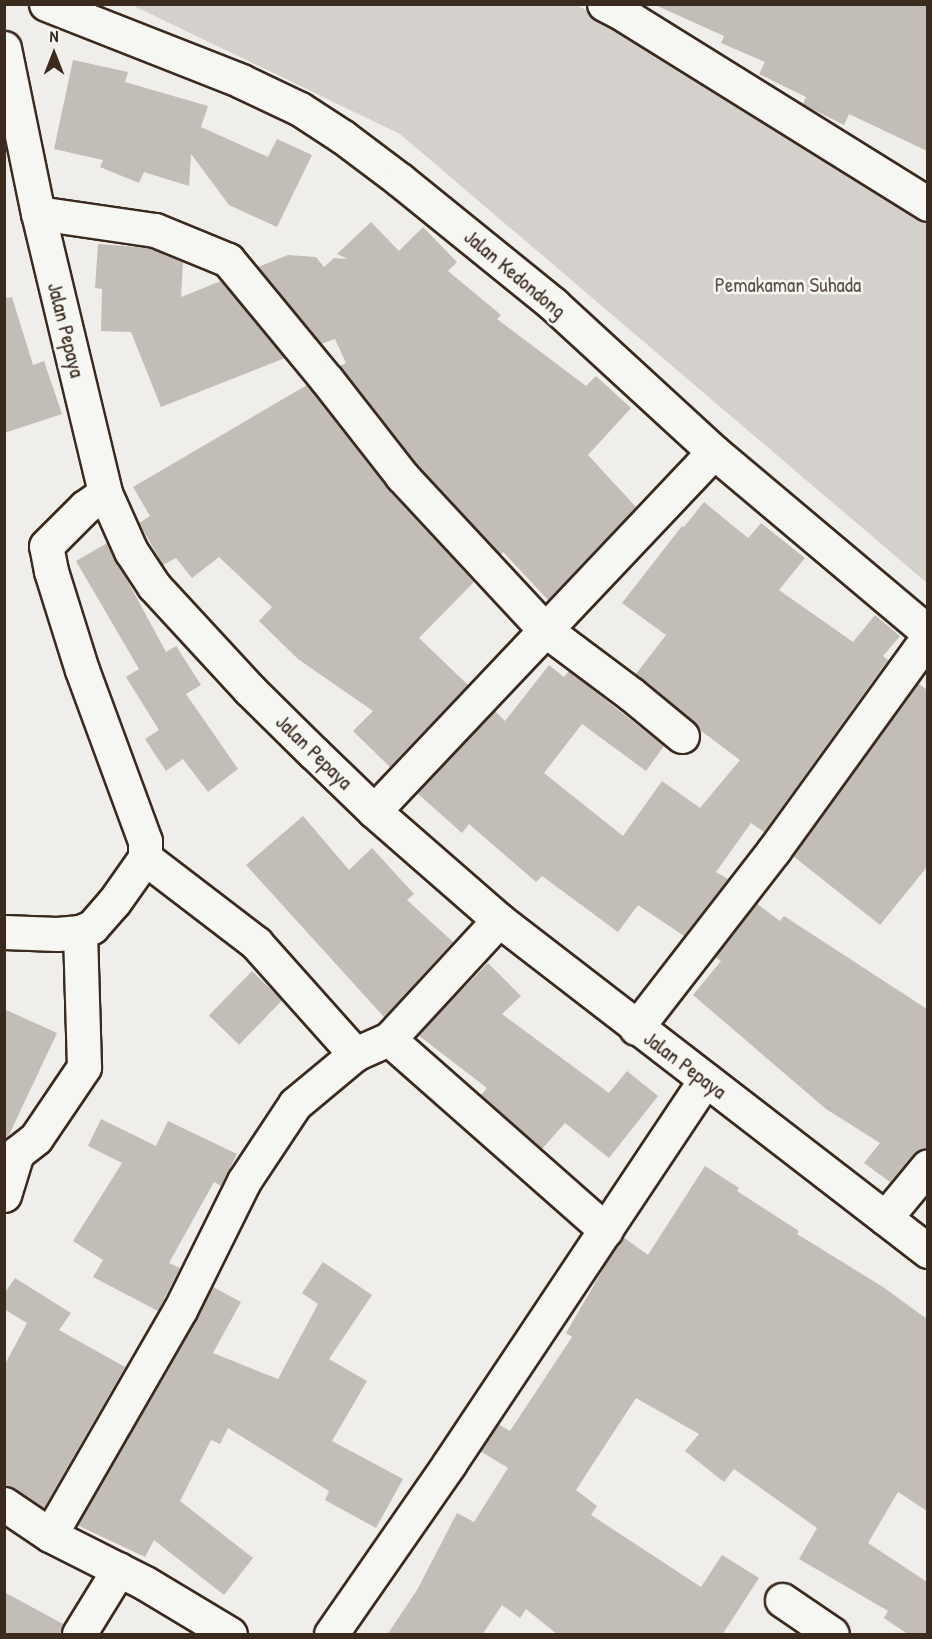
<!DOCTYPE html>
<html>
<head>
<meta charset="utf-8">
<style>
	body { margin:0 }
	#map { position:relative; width:932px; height:1639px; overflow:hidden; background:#efeeea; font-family:"Patrick Hand",sans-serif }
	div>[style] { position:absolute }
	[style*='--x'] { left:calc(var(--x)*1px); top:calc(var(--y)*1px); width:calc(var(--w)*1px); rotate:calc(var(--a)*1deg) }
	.green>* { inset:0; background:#d4d1cc }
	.building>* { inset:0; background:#c2bdb7; transform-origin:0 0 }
	.roads { filter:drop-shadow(2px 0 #3b2a1e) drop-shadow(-2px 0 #3b2a1e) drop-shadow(0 2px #3b2a1e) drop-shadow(0 -2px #3b2a1e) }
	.street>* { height:33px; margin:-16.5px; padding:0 16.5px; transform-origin:16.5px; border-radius:16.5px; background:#f6f6f2 }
	.secondary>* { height:33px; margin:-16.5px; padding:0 16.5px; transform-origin:16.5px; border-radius:16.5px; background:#f6f6f2 }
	span { translate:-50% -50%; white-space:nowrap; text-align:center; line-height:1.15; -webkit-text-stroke:5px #f6f6f2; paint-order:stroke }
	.street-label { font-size:21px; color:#3b2a1e }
	.park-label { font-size:21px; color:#61544a }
	.frame { position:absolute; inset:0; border:6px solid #3b2a1e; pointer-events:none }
	.north { position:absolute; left:24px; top:24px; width:60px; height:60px; -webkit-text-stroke:4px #f6f6f2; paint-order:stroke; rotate:0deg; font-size:16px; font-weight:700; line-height:24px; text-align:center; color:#3b2a1e }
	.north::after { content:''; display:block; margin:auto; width:21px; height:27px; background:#3b2a1e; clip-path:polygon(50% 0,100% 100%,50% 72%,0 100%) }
</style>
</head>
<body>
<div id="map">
	<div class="green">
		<i style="clip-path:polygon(132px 5px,576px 5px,640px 36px,927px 211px,927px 583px,400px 134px)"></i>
	</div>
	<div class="building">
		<i style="clip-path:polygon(653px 4px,927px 4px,927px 151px,849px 114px,844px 125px,808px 107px,803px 104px,806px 97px,759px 74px,765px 62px,721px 43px,724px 36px)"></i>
		<i style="clip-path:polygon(73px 60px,128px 72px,125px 82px,208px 106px,201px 127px,268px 157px,277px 139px,312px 155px,277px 227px,229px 205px,191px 154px,189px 186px,144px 172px,139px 183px,100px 167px,103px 160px,54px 149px)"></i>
		<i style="clip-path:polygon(371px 222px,399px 251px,423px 227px,457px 262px,448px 271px,501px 315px,497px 319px,586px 386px,596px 376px,631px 408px,588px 455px,636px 507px,548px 600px,503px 552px,501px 555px,416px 464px,340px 366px,346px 363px,335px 339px,321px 344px,258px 267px,288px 255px,316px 257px,324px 267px,334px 258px,348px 259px,337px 254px)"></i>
		<i style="clip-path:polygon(98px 244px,150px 248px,183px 262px,181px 297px,221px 281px,285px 358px,161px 407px,131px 332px,101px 331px,102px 289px,95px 288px)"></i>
		<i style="clip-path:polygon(12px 297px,33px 365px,44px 361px,62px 414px,4px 433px,4px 298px)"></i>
		<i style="clip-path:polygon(307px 385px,387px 488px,474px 582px,419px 638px,468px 685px,390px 767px,353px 731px,373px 711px,298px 659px,259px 621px,272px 607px,219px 557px,192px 578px,176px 558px,163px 565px,139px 523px,150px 516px,133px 487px)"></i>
		<i style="clip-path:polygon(704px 502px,748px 538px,761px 523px,805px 558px,779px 590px,853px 642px,875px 615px,900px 636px,883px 656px,888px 660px,764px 832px,751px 823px,716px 872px,728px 879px,684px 936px,638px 905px,618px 932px,542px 876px,536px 882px,469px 824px,462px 833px,417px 793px,495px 711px,505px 721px,549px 665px,564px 677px,569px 671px,664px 746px,646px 771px,582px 724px,544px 773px,623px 836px,662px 781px,700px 808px,740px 760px,700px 730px,694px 722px,636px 674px,666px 635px,622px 603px,682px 526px,684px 527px)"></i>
		<i style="clip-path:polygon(107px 543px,166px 652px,176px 646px,201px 685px,186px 694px,238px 769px,208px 792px,183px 759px,166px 771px,145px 739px,159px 730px,126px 677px,139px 669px,76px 561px)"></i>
		<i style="clip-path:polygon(918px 683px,927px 690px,927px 867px,880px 925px,793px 856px)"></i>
		<i style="clip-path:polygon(303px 816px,349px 870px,372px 848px,414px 894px,407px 900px,453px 942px,384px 1017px,246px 865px)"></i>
		<i style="clip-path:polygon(756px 903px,780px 921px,784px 916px,927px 1009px,927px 1148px,914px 1154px,890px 1182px,864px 1163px,880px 1143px,826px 1109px,693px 995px,721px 961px,715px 957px)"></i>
		<i style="clip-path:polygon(488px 963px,521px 996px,502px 1014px,609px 1093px,627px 1071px,658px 1096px,609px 1158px,565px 1123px,542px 1149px,481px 1095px,487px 1088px,418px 1035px)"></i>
		<i style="left:252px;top:971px;width:42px;height:62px;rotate:44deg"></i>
		<i style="clip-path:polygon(4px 1009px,57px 1033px,9px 1135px,4px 1139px)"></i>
		<i style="clip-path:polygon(101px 1119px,156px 1146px,168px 1121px,237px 1154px,221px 1186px,214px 1182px,169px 1263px,180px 1268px,158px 1311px,93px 1277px,103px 1260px,73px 1241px,122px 1163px,88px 1146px)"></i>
		<i style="clip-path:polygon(705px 1166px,739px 1188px,737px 1191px,799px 1231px,797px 1234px,883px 1287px,927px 1319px,927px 1511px,898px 1492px,868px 1543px,927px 1582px,927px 1635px,909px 1635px,884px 1618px,888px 1611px,799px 1559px,817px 1528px,734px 1469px,724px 1482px,685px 1451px,699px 1434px,636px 1398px,576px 1490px,597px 1506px,591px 1515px,701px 1587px,722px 1555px,759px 1578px,722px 1635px,558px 1635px,526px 1609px,520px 1618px,502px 1605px,482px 1635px,387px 1635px,417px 1590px,457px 1513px,474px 1522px,508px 1468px,480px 1451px,498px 1424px,510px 1431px,572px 1337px,566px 1333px,616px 1247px,623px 1237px,648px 1255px)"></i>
		<i style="clip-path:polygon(323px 1262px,372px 1295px,329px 1359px,367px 1381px,332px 1441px,403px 1479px,376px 1528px,325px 1500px,329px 1491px,228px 1428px,220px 1444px,211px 1440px,180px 1501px,253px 1558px,224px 1595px,154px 1540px,145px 1557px,77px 1525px,213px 1287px,241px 1302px,213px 1353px,278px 1379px,318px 1304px,302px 1293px)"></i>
		<i style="clip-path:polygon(15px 1278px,71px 1313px,59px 1330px,125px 1367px,44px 1508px,14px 1488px,4px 1485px,4px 1366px,27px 1323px,4px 1309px,4px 1294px)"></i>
		<i style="clip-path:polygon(4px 1592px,63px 1624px,60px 1635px,4px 1635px)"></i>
	</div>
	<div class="roads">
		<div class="street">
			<i style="--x:604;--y:4;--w:16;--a:27"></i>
			<i style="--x:618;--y:11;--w:365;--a:31.9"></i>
			<i style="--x:4;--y:48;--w:168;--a:78.4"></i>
			<i style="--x:38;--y:213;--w:288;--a:76.5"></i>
			<i style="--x:105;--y:493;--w:64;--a:65.9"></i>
			<i style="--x:131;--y:551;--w:42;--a:56.7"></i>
			<i style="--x:154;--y:586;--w:140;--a:47.3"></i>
			<i style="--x:249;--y:689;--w:91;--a:44.6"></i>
			<i style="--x:314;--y:753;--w:83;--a:44"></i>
			<i style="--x:374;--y:811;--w:166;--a:41.1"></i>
			<i style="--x:499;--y:920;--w:542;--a:37.65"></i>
			<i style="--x:38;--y:213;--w:118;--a:8.3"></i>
			<i style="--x:155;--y:230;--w:79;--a:22.3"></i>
			<i style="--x:228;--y:260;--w:156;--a:50.5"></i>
			<i style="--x:327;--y:380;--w:122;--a:52"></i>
			<i style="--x:402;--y:476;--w:209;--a:47.1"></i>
			<i style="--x:544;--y:629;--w:109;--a:36.8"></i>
			<i style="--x:631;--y:694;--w:66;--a:39.5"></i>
			<i style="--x:374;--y:811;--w:494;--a:-46.6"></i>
			<i style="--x:145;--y:858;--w:140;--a:37.4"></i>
			<i style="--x:256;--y:943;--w:149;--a:48.3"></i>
			<i style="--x:4;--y:932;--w:53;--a:2.2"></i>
			<i style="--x:57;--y:934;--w:23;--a:-5"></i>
			<i style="--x:80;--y:932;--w:13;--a:-23"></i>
			<i style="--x:92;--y:927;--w:33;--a:-49"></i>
			<i style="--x:114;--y:902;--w:54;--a:-54.8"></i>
			<i style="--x:145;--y:858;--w:17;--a:-90"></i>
			<i style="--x:145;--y:841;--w:182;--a:-110.2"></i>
			<i style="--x:82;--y:670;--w:104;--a:-107.4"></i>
			<i style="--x:51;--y:571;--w:25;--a:-101"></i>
			<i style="--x:46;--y:546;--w:55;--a:-45"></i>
			<i style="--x:85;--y:507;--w:24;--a:-35"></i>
			<i style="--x:636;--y:1028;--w:225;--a:-52.2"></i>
			<i style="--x:774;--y:850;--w:263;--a:-54.1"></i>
			<i style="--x:389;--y:1039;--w:289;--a:41.4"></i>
			<i style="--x:4;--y:1195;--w:44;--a:-72.8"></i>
			<i style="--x:17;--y:1153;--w:24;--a:-38"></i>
			<i style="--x:36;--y:1138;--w:86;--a:-55.9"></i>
			<i style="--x:84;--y:1067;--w:135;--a:-91.7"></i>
			<i style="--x:885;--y:1218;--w:67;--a:-50.4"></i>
			<i style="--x:4;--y:1504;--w:55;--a:34"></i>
			<i style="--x:50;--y:1535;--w:106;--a:26.8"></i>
			<i style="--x:145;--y:1583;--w:99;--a:31"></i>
			<i style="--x:50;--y:1535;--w:260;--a:-60"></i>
			<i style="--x:180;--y:1310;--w:144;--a:-63.6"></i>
			<i style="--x:244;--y:1181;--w:92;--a:-56.5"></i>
			<i style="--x:295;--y:1104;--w:78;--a:-39.8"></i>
			<i style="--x:355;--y:1054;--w:37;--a:-24"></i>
			<i style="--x:389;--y:1039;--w:162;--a:-47.3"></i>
			<i style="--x:782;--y:1600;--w:60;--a:34.2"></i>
			<i style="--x:79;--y:1634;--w:76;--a:-58.4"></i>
			<i style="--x:331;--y:1634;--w:207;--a:-55.2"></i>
			<i style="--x:449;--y:1464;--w:462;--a:-56.3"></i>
		</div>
		<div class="secondary">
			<i style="--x:46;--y:4;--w:210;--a:21.5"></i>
			<i style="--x:241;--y:81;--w:65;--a:25.4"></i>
			<i style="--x:300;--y:109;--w:51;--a:33.1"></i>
			<i style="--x:343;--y:137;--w:71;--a:37"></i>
			<i style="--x:400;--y:180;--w:197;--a:39"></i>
			<i style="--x:553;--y:304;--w:219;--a:42.6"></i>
			<i style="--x:714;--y:452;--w:280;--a:40.1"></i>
		</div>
	</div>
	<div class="street-label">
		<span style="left:515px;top:274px;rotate:40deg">Jalan Kedondong</span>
		<span style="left:66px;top:330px;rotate:76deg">Jalan Pepaya</span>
		<span style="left:314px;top:752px;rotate:44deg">Jalan Pepaya</span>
		<span style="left:685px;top:1065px;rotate:37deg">Jalan Pepaya</span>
	</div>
	<div class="park-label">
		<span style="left:788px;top:285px">Pemakaman Suhada</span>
	</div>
	<div class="frame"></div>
	<div class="north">N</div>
</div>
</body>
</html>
